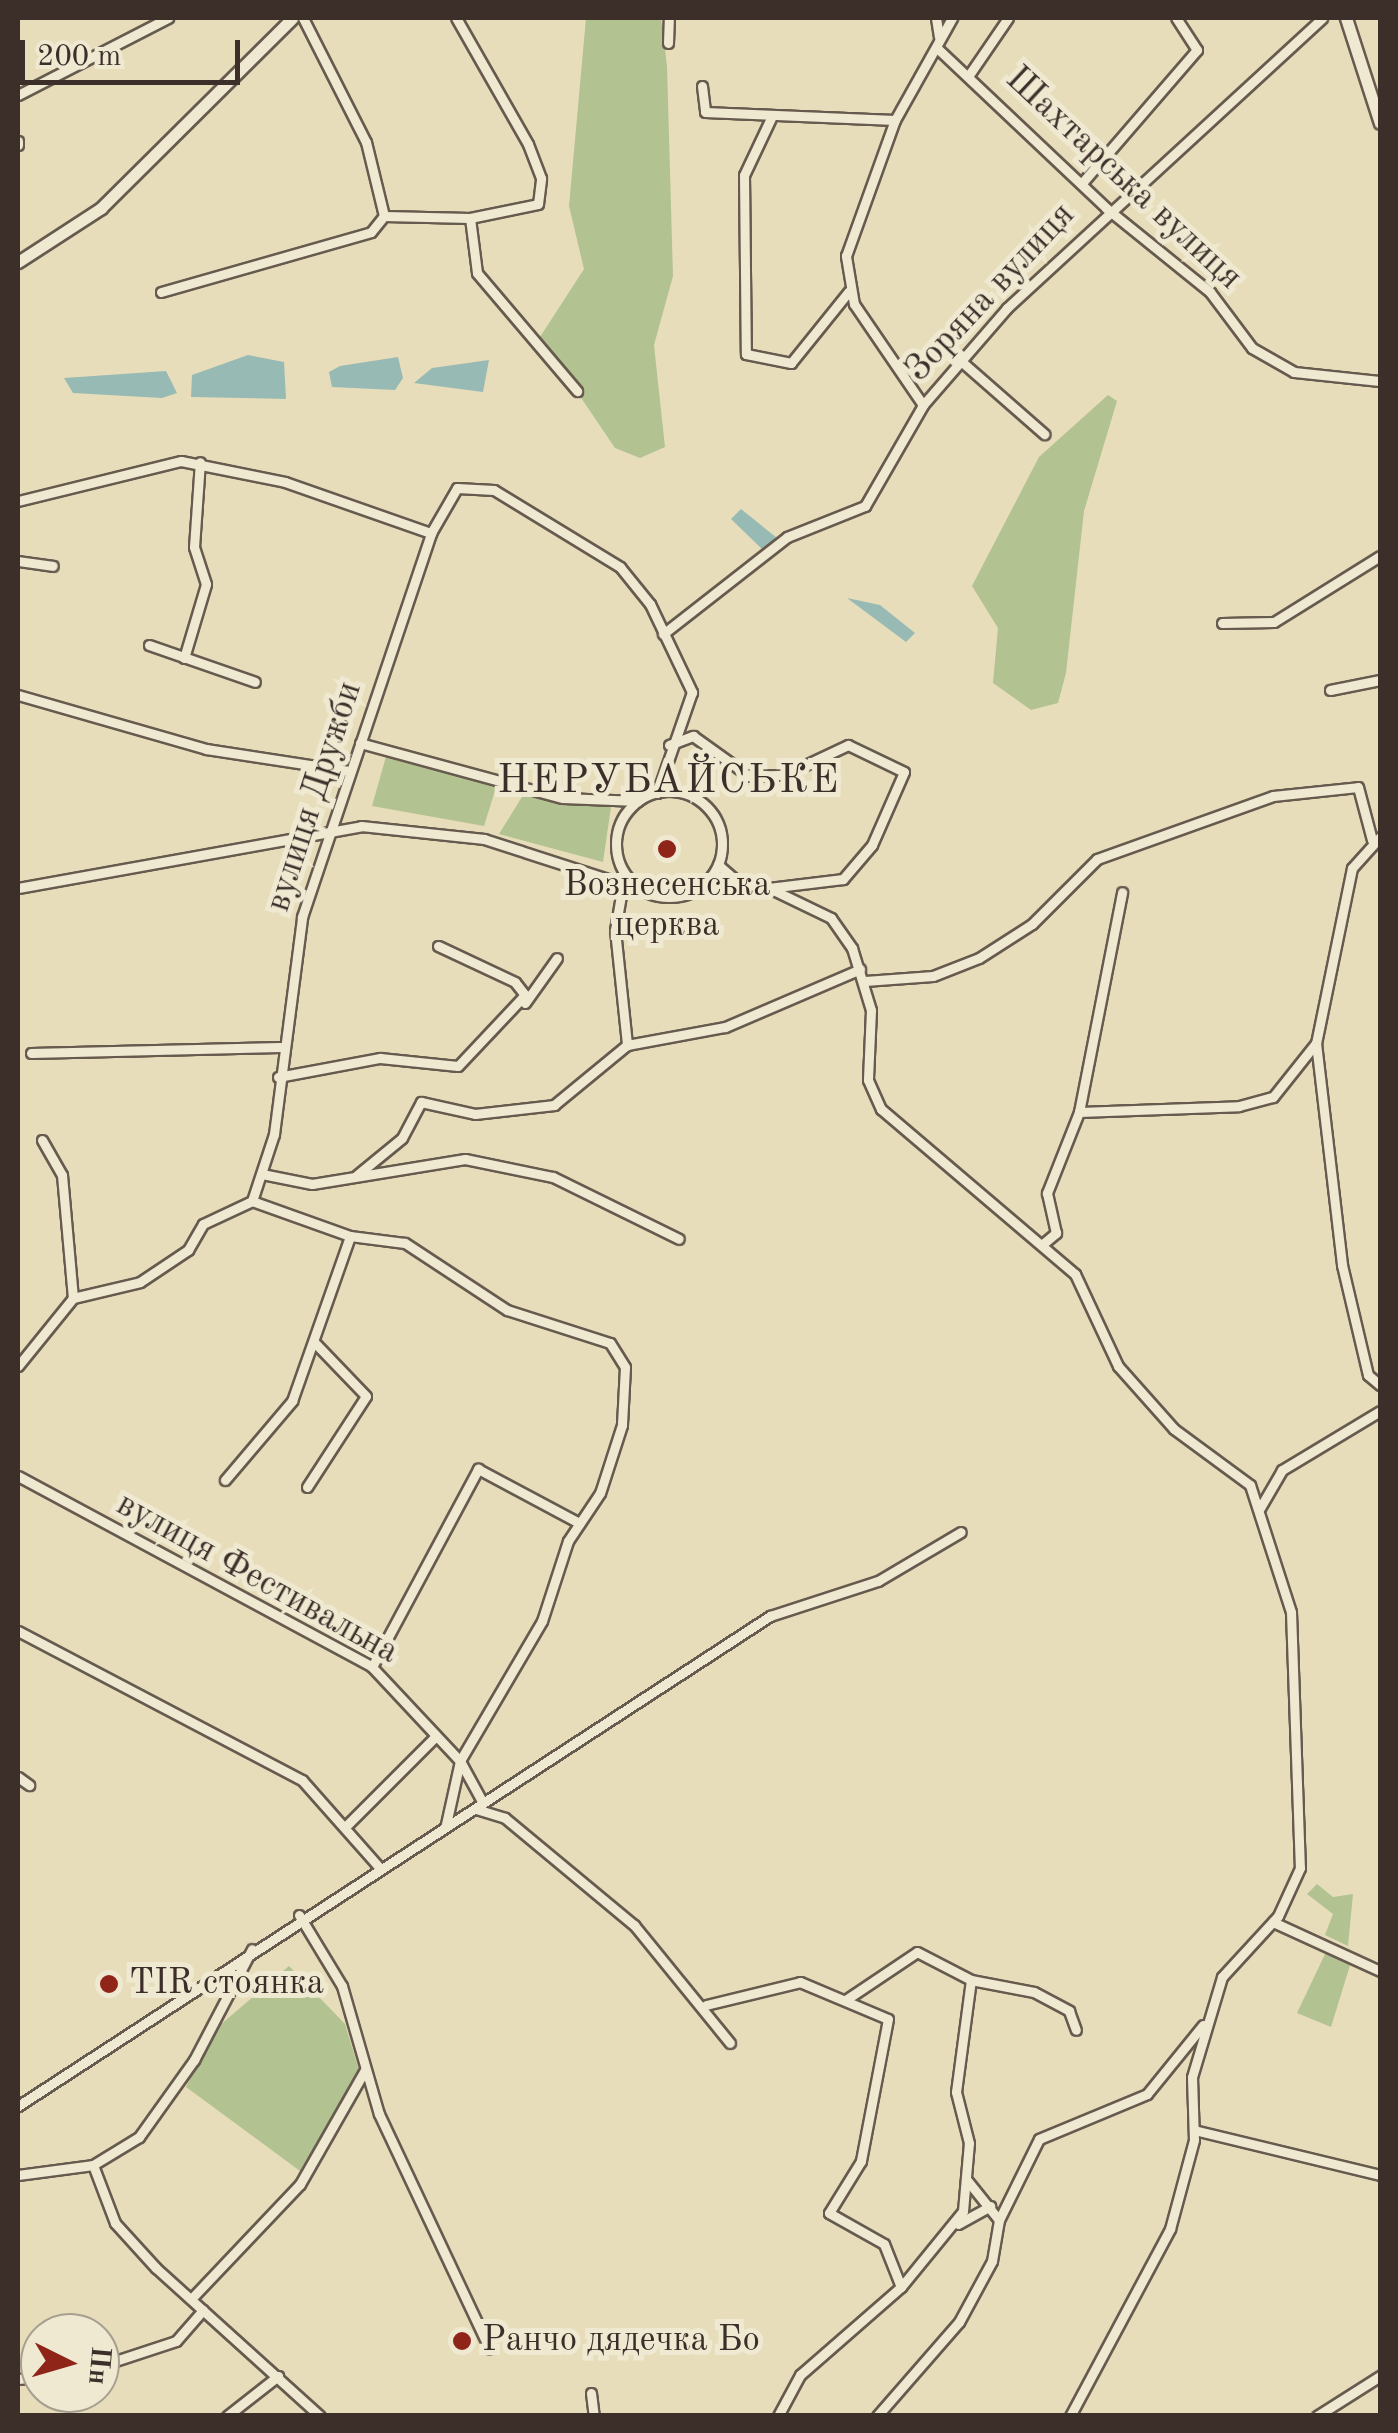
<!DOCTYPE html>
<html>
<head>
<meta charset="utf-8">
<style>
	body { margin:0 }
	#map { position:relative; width:1398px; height:2433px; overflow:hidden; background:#e7ddba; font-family:"Old Standard TT",serif }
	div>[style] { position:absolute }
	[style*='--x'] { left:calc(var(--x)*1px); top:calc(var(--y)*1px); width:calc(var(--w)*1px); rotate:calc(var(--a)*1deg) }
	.green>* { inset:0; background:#b3c291 }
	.water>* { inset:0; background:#97bbb4 }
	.roads { filter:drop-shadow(2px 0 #675a4e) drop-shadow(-2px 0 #675a4e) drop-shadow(0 2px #675a4e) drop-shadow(0 -2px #675a4e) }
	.minor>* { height:9px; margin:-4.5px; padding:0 4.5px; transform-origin:4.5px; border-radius:4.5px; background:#efe9d2 }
	.minor>.ring { margin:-4.5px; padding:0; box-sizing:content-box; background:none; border:9px solid #efe9d2; border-radius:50% }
	.tertiary>* { height:11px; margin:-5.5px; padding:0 5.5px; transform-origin:5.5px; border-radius:5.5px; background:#efe9d2 }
	.dots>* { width:28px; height:28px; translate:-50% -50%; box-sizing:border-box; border:5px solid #efe9d2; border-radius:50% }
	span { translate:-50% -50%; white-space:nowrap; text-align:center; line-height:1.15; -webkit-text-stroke:10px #efe9d2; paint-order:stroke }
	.street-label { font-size:35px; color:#3c2f2a }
	.poi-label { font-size:35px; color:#3c2f2a }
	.left { translate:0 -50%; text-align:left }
	.quarter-label { font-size:40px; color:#3c2f2a; letter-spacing:2.5px }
	.frame { position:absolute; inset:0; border:20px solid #3c2f2a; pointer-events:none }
	.north { position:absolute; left:20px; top:2313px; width:100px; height:100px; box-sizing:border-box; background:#efe9d2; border:2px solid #a79f8f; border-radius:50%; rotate:95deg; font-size:28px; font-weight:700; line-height:40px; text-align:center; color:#3c2f2a }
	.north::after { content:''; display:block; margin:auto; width:35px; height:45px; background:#8f2418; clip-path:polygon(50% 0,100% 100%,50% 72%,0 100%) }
	.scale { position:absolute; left:20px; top:40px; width:220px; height:45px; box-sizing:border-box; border:5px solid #3c2f2a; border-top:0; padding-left:12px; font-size:30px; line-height:35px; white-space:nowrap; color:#3c2f2a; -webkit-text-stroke:8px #efe9d2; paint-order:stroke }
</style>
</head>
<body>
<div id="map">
	<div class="green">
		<i style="clip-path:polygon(586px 18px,661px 18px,667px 66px,673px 276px,654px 345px,665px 447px,640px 458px,615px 448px,540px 337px,584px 269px,569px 206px)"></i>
		<i style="clip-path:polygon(1108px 395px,1117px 401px,1084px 511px,1066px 673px,1058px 703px,1031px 710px,993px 683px,998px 628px,972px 586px,1039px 457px)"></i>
		<i style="clip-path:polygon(387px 753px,498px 781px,484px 826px,372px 806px)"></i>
		<i style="clip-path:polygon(525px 792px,611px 807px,603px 862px,499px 834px)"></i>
		<i style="clip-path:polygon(1317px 1884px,1333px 1897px,1353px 1894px,1348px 1946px,1325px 1935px,1333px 1914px,1307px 1894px)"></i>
		<i style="clip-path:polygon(1326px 1952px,1351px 1962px,1331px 2027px,1297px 2013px)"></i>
		<i style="clip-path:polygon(289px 1966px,345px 2024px,359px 2070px,300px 2171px,186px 2087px,212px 2032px)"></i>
	</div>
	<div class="water">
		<i style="clip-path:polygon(248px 355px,284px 362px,286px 399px,191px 397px,192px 375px)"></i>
		<i style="clip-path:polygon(398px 357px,403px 378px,395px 390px,332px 387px,329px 372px,340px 366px)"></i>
		<i style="clip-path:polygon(489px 360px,483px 392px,414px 383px,432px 368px)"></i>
		<i style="clip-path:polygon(166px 371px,177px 393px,162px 398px,73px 393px,64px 378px)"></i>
		<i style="clip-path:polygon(741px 509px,777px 538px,764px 551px,731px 519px)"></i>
		<i style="clip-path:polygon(847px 598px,880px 605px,915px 633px,906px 642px)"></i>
	</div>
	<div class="roads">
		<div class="minor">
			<i style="--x:303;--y:18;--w:139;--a:63.1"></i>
			<i style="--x:366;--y:142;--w:76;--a:76.3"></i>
			<i style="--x:936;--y:18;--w:19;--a:81"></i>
			<i style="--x:668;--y:43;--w:25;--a:-88"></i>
			<i style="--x:937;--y:48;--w:233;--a:43.4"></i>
			<i style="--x:1106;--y:208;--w:134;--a:38.9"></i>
			<i style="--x:1210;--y:292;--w:70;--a:53.1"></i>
			<i style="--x:1252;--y:348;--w:48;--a:29.7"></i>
			<i style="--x:1294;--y:372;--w:86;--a:6"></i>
			<i style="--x:969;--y:75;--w:69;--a:-55.6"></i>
			<i style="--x:702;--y:86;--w:26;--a:83"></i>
			<i style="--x:705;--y:112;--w:190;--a:2.4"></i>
			<i style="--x:18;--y:95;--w:169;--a:-27.2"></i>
			<i style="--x:771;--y:118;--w:63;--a:115.3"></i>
			<i style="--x:744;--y:175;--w:179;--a:89.4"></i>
			<i style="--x:746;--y:354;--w:46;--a:11.3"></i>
			<i style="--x:791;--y:363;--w:92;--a:-51.1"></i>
			<i style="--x:18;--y:141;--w:4;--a:90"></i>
			<i style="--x:1082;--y:183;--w:176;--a:-49.2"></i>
			<i style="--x:1197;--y:50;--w:38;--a:-123"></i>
			<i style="--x:470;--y:218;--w:55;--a:82.7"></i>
			<i style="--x:477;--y:273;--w:155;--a:49.7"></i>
			<i style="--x:161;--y:292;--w:218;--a:-15.9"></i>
			<i style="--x:371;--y:232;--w:21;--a:-51"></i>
			<i style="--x:384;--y:216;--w:86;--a:1.3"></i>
			<i style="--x:470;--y:218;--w:69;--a:-11.6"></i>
			<i style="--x:538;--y:204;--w:26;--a:-83"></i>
			<i style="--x:541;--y:178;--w:36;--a:-111"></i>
			<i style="--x:528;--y:144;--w:145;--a:-119.7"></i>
			<i style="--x:961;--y:361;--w:111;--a:41.3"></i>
			<i style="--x:923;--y:405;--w:122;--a:-124.3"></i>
			<i style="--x:854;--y:304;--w:49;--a:-99.5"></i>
			<i style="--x:846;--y:256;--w:145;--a:-70.2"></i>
			<i style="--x:895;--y:120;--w:117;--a:-60.8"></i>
			<i style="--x:18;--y:501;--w:168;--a:-13.8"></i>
			<i style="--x:181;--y:461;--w:106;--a:11.4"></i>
			<i style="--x:285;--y:482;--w:155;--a:19.3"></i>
			<i style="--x:431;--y:533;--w:52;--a:-60"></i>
			<i style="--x:457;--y:488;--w:37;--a:3"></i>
			<i style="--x:494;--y:490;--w:148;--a:31.4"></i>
			<i style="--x:620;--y:567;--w:48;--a:51"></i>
			<i style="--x:650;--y:604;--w:98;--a:64.5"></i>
			<i style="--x:692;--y:692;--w:107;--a:109.1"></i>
			<i style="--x:18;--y:561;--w:35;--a:8"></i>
			<i style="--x:1222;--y:623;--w:52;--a:-1.1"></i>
			<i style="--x:1274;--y:622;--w:125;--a:-31.9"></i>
			<i style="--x:663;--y:634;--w:157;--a:-38"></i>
			<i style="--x:787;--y:537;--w:84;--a:-21.7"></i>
			<i style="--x:865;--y:506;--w:116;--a:-60.1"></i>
			<i style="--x:923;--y:405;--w:128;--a:-49.1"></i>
			<i style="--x:1007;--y:308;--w:428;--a:-42.6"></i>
			<i style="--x:149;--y:645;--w:112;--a:19.2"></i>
			<i style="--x:184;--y:658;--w:77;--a:-73.4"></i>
			<i style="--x:206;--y:584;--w:39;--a:-108"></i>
			<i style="--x:194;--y:547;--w:85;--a:-86"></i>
			<i style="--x:1330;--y:690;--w:51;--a:-11.3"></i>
			<i style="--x:18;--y:695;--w:196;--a:16"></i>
			<i style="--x:206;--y:749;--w:146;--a:8.7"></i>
			<i style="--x:693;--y:736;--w:69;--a:35.5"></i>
			<i style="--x:749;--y:776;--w:35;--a:-2"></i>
			<i style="--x:784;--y:775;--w:71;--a:-25.1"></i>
			<i style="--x:848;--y:745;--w:62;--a:25.7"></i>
			<i style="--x:904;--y:772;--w:80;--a:113.7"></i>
			<i style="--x:872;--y:845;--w:45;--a:130.5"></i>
			<i style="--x:843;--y:879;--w:75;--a:173.1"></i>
			<i style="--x:769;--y:888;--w:30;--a:-171"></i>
			<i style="--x:739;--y:883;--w:28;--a:-139"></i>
			<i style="--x:360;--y:743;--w:210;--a:15.2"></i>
			<i style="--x:563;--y:798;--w:75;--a:2.3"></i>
			<i style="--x:669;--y:745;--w:26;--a:-21"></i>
			<i class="ring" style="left:616px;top:791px;width:97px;height:97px"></i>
			<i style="--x:1380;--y:837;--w:42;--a:132.1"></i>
			<i style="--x:1352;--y:868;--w:179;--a:101.6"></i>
			<i style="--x:1316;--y:1043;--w:224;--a:83.3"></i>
			<i style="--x:1342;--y:1265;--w:113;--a:76.7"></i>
			<i style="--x:1368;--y:1375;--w:16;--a:40"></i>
			<i style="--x:623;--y:884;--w:47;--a:99.9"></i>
			<i style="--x:615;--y:930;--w:116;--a:84"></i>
			<i style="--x:18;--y:888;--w:349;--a:-10.2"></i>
			<i style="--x:361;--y:826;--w:124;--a:6"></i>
			<i style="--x:484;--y:839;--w:166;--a:17.9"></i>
			<i style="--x:769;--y:888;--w:69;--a:25.8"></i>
			<i style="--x:831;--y:918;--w:37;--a:55"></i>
			<i style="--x:852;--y:948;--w:65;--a:73"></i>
			<i style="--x:871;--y:1010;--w:70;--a:92.5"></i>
			<i style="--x:868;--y:1080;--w:32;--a:66"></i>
			<i style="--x:881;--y:1109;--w:255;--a:40.4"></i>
			<i style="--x:1075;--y:1274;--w:102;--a:64.9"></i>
			<i style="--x:1118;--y:1366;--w:84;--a:48.4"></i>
			<i style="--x:1174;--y:1429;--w:94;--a:36.4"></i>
			<i style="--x:1250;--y:1485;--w:133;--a:72.1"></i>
			<i style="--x:1291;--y:1612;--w:256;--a:88"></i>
			<i style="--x:1300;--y:1868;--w:53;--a:114.6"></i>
			<i style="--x:1278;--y:1916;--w:83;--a:132.6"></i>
			<i style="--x:1222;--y:1977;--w:104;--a:106.7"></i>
			<i style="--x:1192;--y:2077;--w:63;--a:88.2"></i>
			<i style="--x:1194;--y:2140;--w:92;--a:105.1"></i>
			<i style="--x:1170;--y:2229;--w:212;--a:118.1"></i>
			<i style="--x:865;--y:981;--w:68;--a:-4.2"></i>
			<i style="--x:933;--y:976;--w:49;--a:-21.4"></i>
			<i style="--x:979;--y:958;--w:63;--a:-32.7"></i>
			<i style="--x:1032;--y:924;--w:92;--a:-45"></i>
			<i style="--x:1097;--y:859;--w:187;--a:-19.7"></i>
			<i style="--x:1273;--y:796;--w:85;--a:-6"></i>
			<i style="--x:1358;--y:787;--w:55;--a:75.2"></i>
			<i style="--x:525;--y:1003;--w:55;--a:-54.6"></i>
			<i style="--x:31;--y:1053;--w:249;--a:-1.4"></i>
			<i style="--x:278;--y:1077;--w:104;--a:-10.6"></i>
			<i style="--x:380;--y:1058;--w:78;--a:5.9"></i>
			<i style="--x:458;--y:1066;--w:98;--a:-46.7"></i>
			<i style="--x:525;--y:995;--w:16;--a:-128"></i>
			<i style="--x:515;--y:982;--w:85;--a:-154.9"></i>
			<i style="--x:1079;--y:1112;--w:160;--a:-2.1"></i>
			<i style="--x:1239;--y:1106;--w:35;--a:-15"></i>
			<i style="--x:1273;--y:1097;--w:69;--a:-51.5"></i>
			<i style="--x:42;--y:1140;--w:40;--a:60.3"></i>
			<i style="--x:62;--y:1175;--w:123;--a:84.9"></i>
			<i style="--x:262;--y:1174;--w:51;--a:11.3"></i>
			<i style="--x:312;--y:1184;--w:155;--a:-9.3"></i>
			<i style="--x:465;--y:1159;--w:90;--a:11.6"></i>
			<i style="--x:553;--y:1177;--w:140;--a:26.2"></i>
			<i style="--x:357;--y:1175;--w:58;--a:-39.4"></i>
			<i style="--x:402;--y:1138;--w:41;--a:-62.2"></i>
			<i style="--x:421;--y:1102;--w:55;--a:12.5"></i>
			<i style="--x:475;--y:1114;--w:80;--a:-6.5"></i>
			<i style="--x:554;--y:1105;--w:94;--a:-39.4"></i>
			<i style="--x:627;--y:1045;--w:100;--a:-10.4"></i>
			<i style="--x:725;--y:1027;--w:147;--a:-23.2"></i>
			<i style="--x:252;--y:1201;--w:104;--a:19.7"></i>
			<i style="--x:350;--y:1236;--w:55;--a:7.3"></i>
			<i style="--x:405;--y:1243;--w:122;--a:33.3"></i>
			<i style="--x:507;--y:1310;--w:108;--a:17.8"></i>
			<i style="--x:610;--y:1343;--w:28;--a:58"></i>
			<i style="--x:625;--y:1367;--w:58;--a:93"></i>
			<i style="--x:622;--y:1425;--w:71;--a:107.9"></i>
			<i style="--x:600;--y:1493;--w:58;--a:123.7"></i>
			<i style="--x:568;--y:1541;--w:84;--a:108"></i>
			<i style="--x:542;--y:1621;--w:162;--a:120.4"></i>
			<i style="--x:460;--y:1761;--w:65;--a:102.5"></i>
			<i style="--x:252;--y:1201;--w:71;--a:-71.8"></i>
			<i style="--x:274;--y:1134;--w:219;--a:-82.6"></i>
			<i style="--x:302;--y:917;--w:405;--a:-71.4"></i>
			<i style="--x:1044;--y:1243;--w:16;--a:-40"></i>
			<i style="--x:1056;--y:1233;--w:41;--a:-102.7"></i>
			<i style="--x:1047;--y:1193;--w:87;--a:-68.4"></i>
			<i style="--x:1079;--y:1112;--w:224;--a:-78.9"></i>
			<i style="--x:18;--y:1366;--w:87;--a:-51"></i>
			<i style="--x:73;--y:1298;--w:69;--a:-13.4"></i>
			<i style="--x:140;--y:1282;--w:58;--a:-33.7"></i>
			<i style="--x:188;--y:1250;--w:30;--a:-60"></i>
			<i style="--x:203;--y:1224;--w:54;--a:-25.1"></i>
			<i style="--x:18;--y:1476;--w:402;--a:28.3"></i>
			<i style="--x:372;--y:1667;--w:129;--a:46.9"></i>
			<i style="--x:460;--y:1761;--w:48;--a:61.3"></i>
			<i style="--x:225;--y:1480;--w:104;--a:-49.7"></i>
			<i style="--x:292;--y:1401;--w:175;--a:-70.6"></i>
			<i style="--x:307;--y:1487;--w:108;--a:-57"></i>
			<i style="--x:366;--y:1396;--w:74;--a:-133.9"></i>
			<i style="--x:1260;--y:1508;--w:44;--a:-59.9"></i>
			<i style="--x:1282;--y:1470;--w:114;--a:-31"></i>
			<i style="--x:18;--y:1631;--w:321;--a:27.7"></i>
			<i style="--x:302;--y:1780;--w:115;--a:48.5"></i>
			<i style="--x:372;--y:1667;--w:225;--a:-61.8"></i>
			<i style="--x:478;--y:1469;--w:115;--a:28.1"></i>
			<i style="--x:18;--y:1777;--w:14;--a:36"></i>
			<i style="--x:476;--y:1809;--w:30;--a:17"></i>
			<i style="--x:505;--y:1818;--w:168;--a:39.7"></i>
			<i style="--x:634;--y:1925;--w:152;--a:50.9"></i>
			<i style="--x:348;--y:1824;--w:123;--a:-45"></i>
			<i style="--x:299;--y:1915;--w:83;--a:58.8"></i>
			<i style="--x:342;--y:1986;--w:133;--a:73.9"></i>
			<i style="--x:379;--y:2114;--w:259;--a:64.8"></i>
			<i style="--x:1273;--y:1922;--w:118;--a:24.6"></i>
			<i style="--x:847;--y:1999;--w:84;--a:-33.9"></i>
			<i style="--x:917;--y:1952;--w:61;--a:27.4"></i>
			<i style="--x:971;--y:1980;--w:64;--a:10.8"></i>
			<i style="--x:1034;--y:1992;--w:40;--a:28"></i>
			<i style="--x:1069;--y:2011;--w:20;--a:70"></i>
			<i style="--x:706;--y:2005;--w:97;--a:-13.7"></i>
			<i style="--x:800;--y:1982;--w:95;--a:22.8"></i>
			<i style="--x:888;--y:2019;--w:145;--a:100.8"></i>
			<i style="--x:861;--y:2161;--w:61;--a:121.6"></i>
			<i style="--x:829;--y:2213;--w:63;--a:29.4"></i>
			<i style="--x:884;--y:2244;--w:46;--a:68.4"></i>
			<i style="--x:18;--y:2106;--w:898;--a:-33.09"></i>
			<i style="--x:770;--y:1616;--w:114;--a:-18"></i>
			<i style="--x:878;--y:1581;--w:96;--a:-30.6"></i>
			<i style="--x:1194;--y:2130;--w:191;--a:13.6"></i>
			<i style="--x:93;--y:2165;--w:62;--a:69.2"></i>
			<i style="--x:115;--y:2223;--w:61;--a:47.7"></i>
			<i style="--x:156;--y:2268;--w:221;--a:42.1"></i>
			<i style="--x:18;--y:2175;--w:76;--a:-7.6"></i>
			<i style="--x:93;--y:2165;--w:54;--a:-31.3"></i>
			<i style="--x:139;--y:2137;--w:95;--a:-54.5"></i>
			<i style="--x:194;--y:2060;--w:125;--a:-62.4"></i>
			<i style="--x:999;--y:2220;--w:90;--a:-63.7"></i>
			<i style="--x:1039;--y:2139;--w:117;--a:-22.6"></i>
			<i style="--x:1147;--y:2094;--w:89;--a:-50.9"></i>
			<i style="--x:958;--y:2224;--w:37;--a:-29"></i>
			<i style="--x:191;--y:2299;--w:158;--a:-46.5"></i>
			<i style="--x:300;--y:2184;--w:131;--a:-60.3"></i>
			<i style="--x:100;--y:2366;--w:80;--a:-18.2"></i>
			<i style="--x:176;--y:2341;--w:41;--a:-48.9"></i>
			<i style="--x:18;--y:2379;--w:22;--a:-5"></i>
			<i style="--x:591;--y:2393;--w:23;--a:83"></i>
			<i style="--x:227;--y:2416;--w:65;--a:-38.1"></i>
			<i style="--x:778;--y:2416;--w:47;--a:-61.8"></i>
			<i style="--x:800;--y:2375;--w:134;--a:-41.1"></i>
			<i style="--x:901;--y:2287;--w:98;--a:-50.8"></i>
			<i style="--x:963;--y:2211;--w:68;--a:-85"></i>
			<i style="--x:969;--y:2143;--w:53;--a:-104.3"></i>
			<i style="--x:956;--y:2092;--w:113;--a:-82.4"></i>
			<i style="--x:877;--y:2416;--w:125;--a:-48.9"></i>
			<i style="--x:959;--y:2322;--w:69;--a:-61.6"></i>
			<i style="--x:992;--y:2261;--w:42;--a:-80.3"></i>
			<i style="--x:999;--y:2220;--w:51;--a:-128.7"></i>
			<i style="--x:1317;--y:2416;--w:75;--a:-32.4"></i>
		</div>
		<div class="tertiary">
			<i style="--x:1346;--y:18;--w:110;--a:72.1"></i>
			<i style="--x:18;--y:262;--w:99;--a:-33"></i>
			<i style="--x:101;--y:208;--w:269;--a:-44.8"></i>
		</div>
	</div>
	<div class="dots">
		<i style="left:667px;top:849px;background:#8f2418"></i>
		<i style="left:109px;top:1984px;background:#8f2418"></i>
		<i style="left:462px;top:2341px;background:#8f2418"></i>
	</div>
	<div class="street-label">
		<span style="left:1123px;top:179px;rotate:43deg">Шахтарська вулиця</span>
		<span style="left:991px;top:293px;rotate:-47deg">Зоряна вулиця</span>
		<span style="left:315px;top:797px;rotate:-72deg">вулиця Дружби</span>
		<span style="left:257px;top:1579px;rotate:29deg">вулиця Фестивальна</span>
	</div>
	<div class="poi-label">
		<span style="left:667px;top:906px">Вознесенська<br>церква</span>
		<span class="left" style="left:129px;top:1984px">TIR стоянка</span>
		<span class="left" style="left:482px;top:2341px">Ранчо дядечка Бо</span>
	</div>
	<div class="quarter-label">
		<span style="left:669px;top:782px">НЕРУБАЙСЬКЕ</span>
	</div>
	<div class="frame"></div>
	<div class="north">Пн</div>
	<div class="scale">200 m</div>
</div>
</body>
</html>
